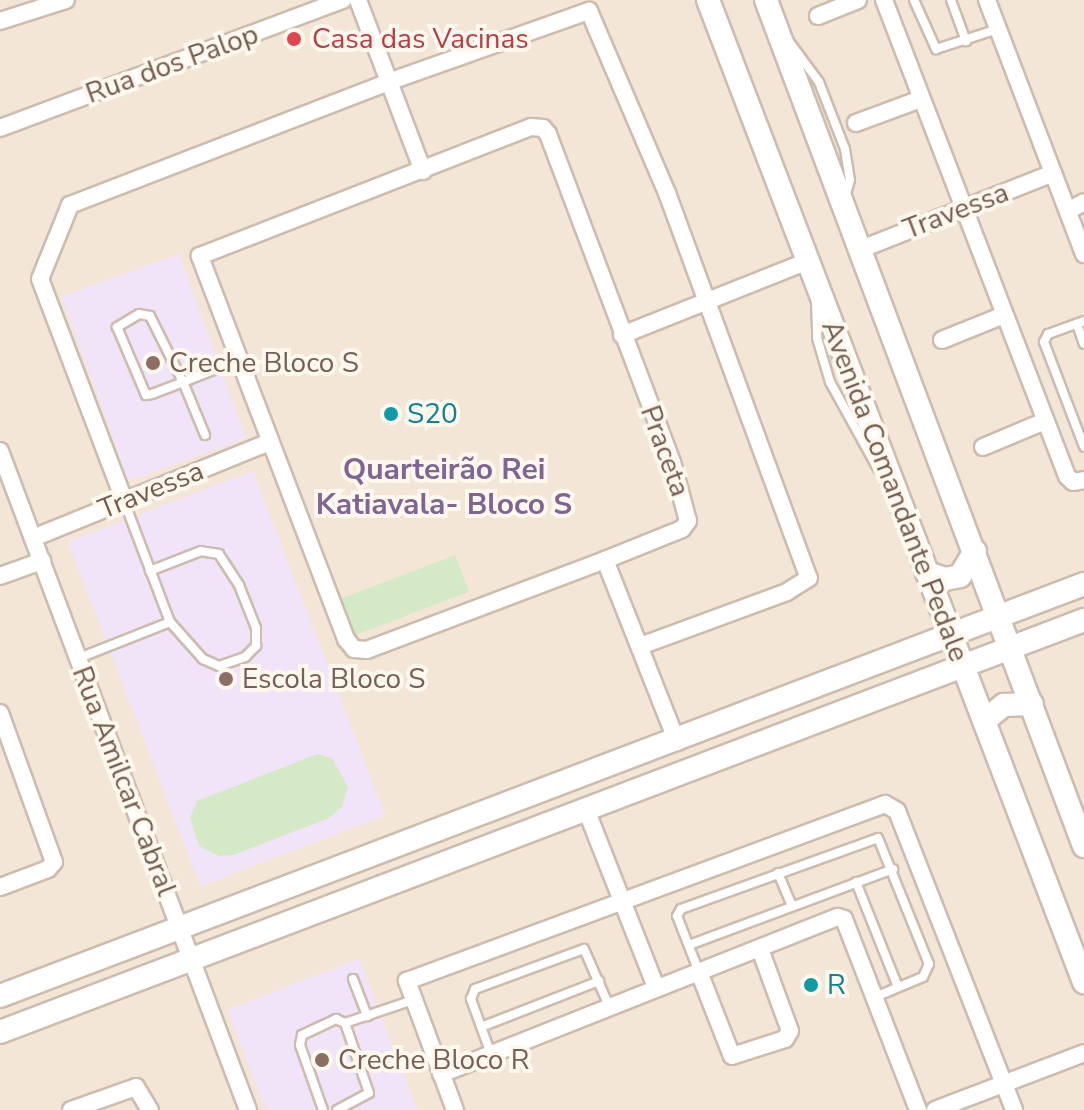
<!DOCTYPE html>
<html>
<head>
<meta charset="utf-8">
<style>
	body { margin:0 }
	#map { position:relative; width:1084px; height:1110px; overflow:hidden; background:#fcf4e7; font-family:"Nunito Sans",sans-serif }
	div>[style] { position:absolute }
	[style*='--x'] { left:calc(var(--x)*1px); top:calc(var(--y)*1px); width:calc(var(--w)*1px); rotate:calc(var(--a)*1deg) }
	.residential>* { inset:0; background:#f3e6d6; transform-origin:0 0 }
	.education>* { inset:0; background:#f1e4f8; transform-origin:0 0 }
	.green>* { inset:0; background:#d4e9c6; transform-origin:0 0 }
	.roads { filter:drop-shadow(2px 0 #cdbcae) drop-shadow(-2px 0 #cdbcae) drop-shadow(0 2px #cdbcae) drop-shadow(0 -2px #cdbcae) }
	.lane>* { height:8px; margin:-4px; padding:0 4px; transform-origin:4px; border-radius:4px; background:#fff }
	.street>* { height:16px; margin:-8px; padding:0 8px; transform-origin:8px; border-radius:8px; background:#fff }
	.secondary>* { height:22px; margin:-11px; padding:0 11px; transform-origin:11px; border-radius:11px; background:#fff }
	.dots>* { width:22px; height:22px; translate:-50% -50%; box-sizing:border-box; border:4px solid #fef8ee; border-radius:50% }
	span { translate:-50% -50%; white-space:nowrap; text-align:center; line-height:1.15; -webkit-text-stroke:8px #fef8ee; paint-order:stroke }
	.health-label { font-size:28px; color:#be3a42 }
	.left { translate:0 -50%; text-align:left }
	.street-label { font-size:28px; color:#755b4c }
	.education-label { font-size:28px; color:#785e54 }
	.culture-label { font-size:28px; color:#0d838f }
	.neighbourhood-label { font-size:30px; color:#826491; font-weight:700 }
</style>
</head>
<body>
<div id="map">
	<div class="residential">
		<i style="left:0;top:0;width:1084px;height:1110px"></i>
	</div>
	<div class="education">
		<i style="left:179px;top:254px;width:196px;height:125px;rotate:70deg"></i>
		<i style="left:253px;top:471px;width:369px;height:198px;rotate:69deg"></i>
		<i style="clip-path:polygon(359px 959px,417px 1110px,266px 1110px,227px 1010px)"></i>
	</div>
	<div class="green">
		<i style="left:455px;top:555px;width:39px;height:125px;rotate:69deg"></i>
		<i style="clip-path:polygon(317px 754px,332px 758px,348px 787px,342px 807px,329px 818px,233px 855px,219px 856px,199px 846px,190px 818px,197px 801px)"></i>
	</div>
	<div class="roads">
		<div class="lane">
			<i style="--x:914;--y:0;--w:54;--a:65.8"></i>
			<i style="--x:936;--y:49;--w:65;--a:-17.9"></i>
			<i style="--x:951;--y:0;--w:44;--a:69.9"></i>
			<i style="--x:788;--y:40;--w:52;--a:53.6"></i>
			<i style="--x:819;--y:82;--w:72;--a:68.8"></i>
			<i style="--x:845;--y:149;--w:31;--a:81"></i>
			<i style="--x:850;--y:180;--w:19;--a:106"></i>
			<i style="--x:816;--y:301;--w:37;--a:88"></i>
			<i style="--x:817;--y:338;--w:46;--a:73.5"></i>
			<i style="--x:830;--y:382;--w:99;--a:61.1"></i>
			<i style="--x:1084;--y:321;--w:38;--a:160"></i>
			<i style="--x:1048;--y:334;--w:9;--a:117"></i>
			<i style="--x:1044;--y:342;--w:112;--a:69.1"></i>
			<i style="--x:1077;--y:324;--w:21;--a:71"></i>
			<i style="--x:205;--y:435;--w:57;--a:-112.5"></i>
			<i style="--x:183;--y:382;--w:74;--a:-116.6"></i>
			<i style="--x:150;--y:316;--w:11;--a:-170"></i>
			<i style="--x:139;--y:314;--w:26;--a:149"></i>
			<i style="--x:117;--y:327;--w:74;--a:66.9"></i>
			<i style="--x:146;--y:395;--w:6;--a:-9"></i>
			<i style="--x:152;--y:394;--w:33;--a:-21"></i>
			<i style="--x:183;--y:382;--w:60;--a:-21.4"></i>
			<i style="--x:124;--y:501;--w:129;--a:69.2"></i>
			<i style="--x:170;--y:622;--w:50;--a:48.3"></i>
			<i style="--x:203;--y:659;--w:17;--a:24"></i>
			<i style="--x:219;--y:666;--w:28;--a:-19"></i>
			<i style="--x:245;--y:657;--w:16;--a:-45"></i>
			<i style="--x:256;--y:646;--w:18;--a:-90"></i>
			<i style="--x:256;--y:628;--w:46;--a:-111.6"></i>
			<i style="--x:239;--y:585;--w:37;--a:-123"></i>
			<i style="--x:219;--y:554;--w:18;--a:-171"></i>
			<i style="--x:201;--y:551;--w:55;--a:158.6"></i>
			<i style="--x:79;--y:658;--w:98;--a:-21.6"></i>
			<i style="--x:778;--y:873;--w:36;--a:67"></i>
			<i style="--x:856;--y:882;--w:113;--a:68.2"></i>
			<i style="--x:689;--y:945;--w:218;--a:-20.4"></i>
			<i style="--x:699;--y:972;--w:60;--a:-111.4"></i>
			<i style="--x:677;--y:916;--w:8;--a:-60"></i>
			<i style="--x:681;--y:909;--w:209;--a:-19.8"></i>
			<i style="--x:878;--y:838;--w:136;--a:68"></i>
			<i style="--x:929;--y:964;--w:14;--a:115"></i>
			<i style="--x:923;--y:977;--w:52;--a:157.4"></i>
			<i style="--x:353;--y:979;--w:40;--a:69"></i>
			<i style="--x:481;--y:1027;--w:127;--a:-21.3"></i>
			<i style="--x:491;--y:1054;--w:59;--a:-110"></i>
			<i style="--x:471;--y:999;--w:11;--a:-68"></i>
			<i style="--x:475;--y:989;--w:116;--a:-20.2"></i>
			<i style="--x:584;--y:949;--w:62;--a:66.3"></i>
			<i style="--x:323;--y:1110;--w:69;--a:-109.5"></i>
			<i style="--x:300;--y:1045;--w:10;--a:-79"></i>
			<i style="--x:302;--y:1035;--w:38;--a:-25"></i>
			<i style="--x:336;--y:1019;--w:10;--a:24"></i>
			<i style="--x:345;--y:1023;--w:72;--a:-18.7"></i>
			<i style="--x:337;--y:1110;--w:36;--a:-28"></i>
			<i style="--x:369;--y:1093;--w:74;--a:-108.9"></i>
		</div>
		<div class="street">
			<i style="--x:358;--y:0;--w:183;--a:69.2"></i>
			<i style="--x:884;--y:0;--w:510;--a:68.97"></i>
			<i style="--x:1067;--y:476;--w:8;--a:45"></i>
			<i style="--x:1073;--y:482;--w:11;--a:-10"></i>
			<i style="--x:987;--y:0;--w:272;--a:69.1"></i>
			<i style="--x:818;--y:16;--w:43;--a:-21.8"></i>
			<i style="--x:0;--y:21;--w:69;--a:-17.7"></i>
			<i style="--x:856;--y:123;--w:69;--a:-20.3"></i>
			<i style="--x:531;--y:127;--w:12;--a:5"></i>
			<i style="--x:543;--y:128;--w:8;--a:50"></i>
			<i style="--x:548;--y:134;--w:351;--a:69.3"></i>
			<i style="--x:672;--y:462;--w:61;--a:74.8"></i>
			<i style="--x:688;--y:521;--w:10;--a:127"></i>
			<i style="--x:682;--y:529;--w:83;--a:158.1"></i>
			<i style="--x:605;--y:560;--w:254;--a:159.3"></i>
			<i style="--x:367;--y:650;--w:13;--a:-176"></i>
			<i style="--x:354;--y:649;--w:13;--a:-129"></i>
			<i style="--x:346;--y:639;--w:410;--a:-110.9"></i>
			<i style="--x:200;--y:256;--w:355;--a:-21.3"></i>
			<i style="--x:0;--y:128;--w:366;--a:-20.5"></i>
			<i style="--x:1068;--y:211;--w:18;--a:-29"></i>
			<i style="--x:859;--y:250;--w:209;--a:-21.6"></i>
			<i style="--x:622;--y:335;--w:200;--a:-21.7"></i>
			<i style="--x:942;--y:340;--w:67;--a:-22"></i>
			<i style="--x:983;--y:447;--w:67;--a:-22.8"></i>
			<i style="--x:0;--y:451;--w:704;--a:69.38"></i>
			<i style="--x:124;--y:500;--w:236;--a:-110.8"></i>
			<i style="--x:40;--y:279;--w:80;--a:-67.9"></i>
			<i style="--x:70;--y:205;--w:341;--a:-21.1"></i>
			<i style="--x:388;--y:82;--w:213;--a:-19.5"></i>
			<i style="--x:589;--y:11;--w:198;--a:66.8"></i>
			<i style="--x:667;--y:193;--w:410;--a:69.8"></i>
			<i style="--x:809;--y:578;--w:26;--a:148"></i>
			<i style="--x:787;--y:592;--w:157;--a:159.8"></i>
			<i style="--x:33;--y:538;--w:255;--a:-22.1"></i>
			<i style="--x:605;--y:560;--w:196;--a:68.4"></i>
			<i style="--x:0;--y:576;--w:45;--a:-19.7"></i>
			<i style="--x:0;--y:713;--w:158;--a:70.1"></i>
			<i style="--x:54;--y:862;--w:9;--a:131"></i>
			<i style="--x:48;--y:869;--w:51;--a:159.4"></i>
			<i style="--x:587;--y:812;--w:188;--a:68.5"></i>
			<i style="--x:699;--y:972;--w:90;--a:68.6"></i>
			<i style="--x:732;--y:1056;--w:56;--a:-17.8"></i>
			<i style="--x:785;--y:1039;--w:9;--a:-58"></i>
			<i style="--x:790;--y:1031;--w:87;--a:-110.1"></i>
			<i style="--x:441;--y:1074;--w:427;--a:-21.6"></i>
			<i style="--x:838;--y:917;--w:6;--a:18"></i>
			<i style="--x:844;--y:919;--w:205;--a:68.8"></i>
			<i style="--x:71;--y:1110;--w:69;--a:-19.5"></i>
			<i style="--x:136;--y:1087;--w:27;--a:59"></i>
			<i style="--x:455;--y:1110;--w:138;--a:-110.4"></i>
			<i style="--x:407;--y:981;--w:510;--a:-20.32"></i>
			<i style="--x:885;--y:804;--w:14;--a:30"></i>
			<i style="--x:897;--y:811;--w:321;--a:68.6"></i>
			<i style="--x:935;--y:1110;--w:160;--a:-20.9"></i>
		</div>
		<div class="secondary">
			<i style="--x:708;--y:0;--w:1052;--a:69.05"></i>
			<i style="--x:766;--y:0;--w:904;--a:69.4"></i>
			<i style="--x:927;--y:573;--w:19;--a:18"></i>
			<i style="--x:945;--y:579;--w:15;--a:-11"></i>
			<i style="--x:960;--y:576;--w:29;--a:-59"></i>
			<i style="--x:984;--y:721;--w:26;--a:-39"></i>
			<i style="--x:1004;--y:705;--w:28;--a:-2"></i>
			<i style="--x:0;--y:996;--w:1160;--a:-20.81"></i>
			<i style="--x:0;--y:1032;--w:1160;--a:-20.81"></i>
		</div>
	</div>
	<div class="dots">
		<i style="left:294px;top:39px;background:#e0444e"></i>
		<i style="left:153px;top:363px;background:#8d6e63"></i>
		<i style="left:391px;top:414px;background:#0f9aa8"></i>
		<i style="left:226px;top:679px;background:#8d6e63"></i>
		<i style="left:811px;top:985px;background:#0f9aa8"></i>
		<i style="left:322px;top:1060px;background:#8d6e63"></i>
	</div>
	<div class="health-label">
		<span class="left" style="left:312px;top:39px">Casa das Vacinas</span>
	</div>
	<div class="street-label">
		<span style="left:172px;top:64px;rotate:-20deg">Rua dos Palop</span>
		<span style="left:956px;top:211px;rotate:-21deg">Travessa</span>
		<span style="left:665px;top:451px;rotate:70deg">Praceta</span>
		<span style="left:151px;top:490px;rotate:-22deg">Travessa</span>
		<span style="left:895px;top:491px;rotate:69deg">Avenida Comandante Pedale</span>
		<span style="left:124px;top:781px;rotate:69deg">Rua Amilcar Cabral</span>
	</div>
	<div class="education-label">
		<span class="left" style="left:169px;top:363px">Creche Bloco S</span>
		<span class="left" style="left:242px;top:679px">Escola Bloco S</span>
		<span class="left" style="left:338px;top:1060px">Creche Bloco R</span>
	</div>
	<div class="culture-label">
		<span class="left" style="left:407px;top:414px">S20</span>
		<span class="left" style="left:827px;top:985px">R</span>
	</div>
	<div class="neighbourhood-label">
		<span style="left:444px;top:487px">Quarteirão Rei<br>Katiavala- Bloco S</span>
	</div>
</div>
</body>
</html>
